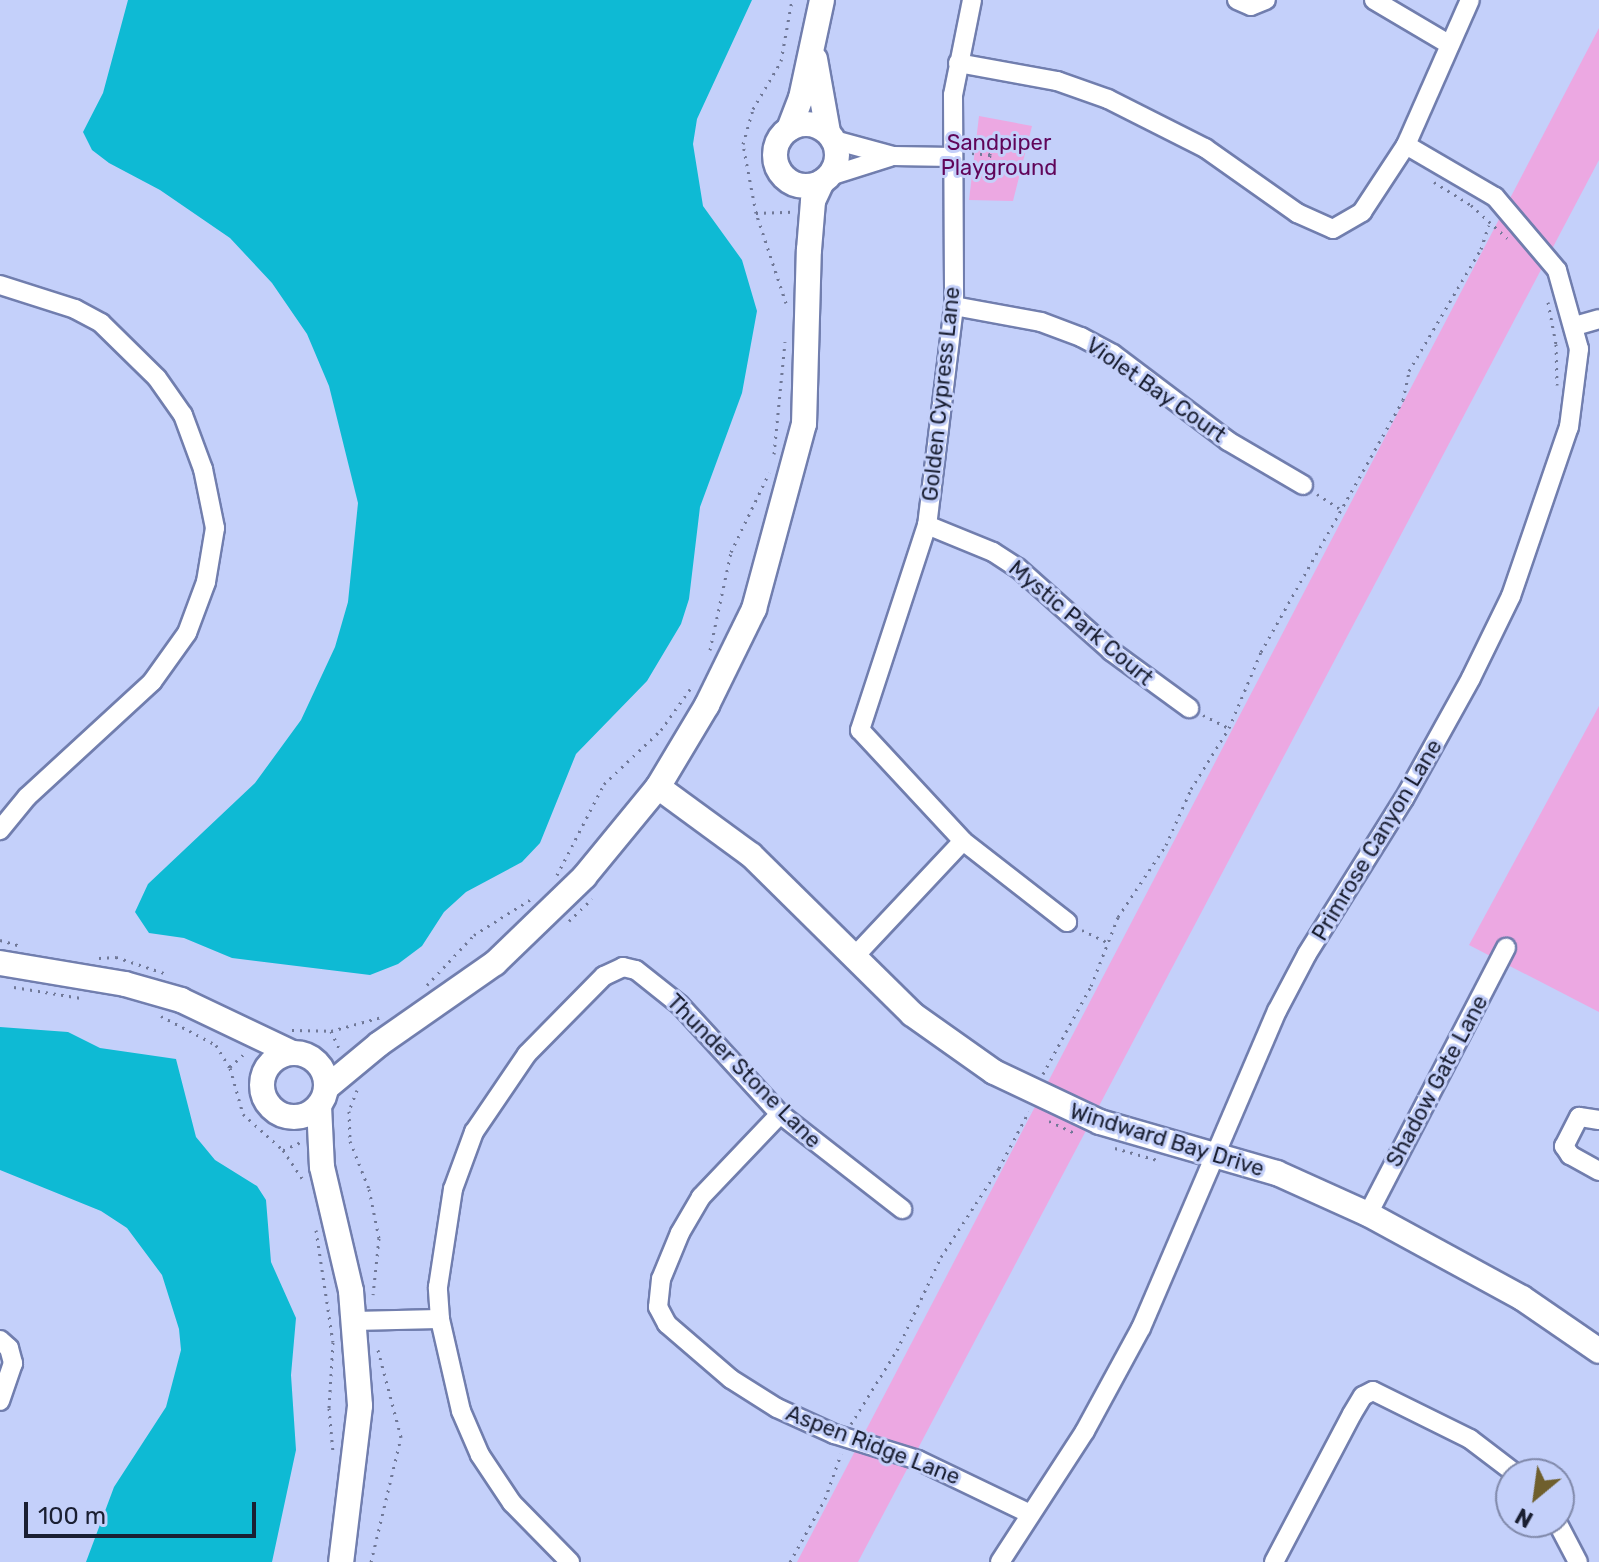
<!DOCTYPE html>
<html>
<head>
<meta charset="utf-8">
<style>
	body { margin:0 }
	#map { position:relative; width:1599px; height:1562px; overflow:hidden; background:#c4d0fa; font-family:Rubik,sans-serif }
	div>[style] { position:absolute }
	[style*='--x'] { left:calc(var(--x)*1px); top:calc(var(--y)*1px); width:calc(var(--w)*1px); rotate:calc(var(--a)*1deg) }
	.green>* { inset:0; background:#eca8e2 }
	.water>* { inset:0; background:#0ebad4 }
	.path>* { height:3px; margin-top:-1.5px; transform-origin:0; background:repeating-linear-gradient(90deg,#707897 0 2px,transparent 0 8px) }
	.roads { filter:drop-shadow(2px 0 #717eae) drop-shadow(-2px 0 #717eae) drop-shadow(0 2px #717eae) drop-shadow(0 -2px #717eae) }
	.street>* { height:18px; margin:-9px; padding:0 9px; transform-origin:9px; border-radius:9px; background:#fff }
	.secondary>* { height:24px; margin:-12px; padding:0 12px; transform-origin:12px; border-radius:12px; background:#fff }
	.secondary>.ring { margin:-12px; padding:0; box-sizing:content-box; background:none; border:24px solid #fff; border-radius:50% }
	span { translate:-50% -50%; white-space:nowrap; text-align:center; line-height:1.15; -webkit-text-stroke:6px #c4d0fa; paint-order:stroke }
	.park-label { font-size:22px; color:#600559 }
	.street-label { font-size:22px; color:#1a1f32 }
	.north { position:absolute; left:1495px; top:1458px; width:80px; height:80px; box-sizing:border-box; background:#c4d0fa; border:2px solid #8089aa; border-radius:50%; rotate:209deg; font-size:22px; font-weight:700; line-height:32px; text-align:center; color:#1a1f32 }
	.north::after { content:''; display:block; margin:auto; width:28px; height:36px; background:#6f5f2d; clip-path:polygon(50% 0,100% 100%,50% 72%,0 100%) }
	.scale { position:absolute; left:24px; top:1502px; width:232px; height:36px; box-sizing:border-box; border:4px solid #1a1f32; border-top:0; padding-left:10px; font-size:24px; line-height:28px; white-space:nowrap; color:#1a1f32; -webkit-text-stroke:6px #c4d0fa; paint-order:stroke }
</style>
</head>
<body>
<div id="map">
	<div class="green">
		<i style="clip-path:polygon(1599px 28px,1599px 160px,858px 1562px,797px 1562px)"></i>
		<i style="clip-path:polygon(979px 116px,1032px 126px,1013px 201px,969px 200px)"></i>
		<i style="clip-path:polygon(1599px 706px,1599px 1012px,1469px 945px)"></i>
	</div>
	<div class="water">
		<i style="clip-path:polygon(128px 0,752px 0,697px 119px,693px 144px,703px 206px,742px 260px,757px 311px,742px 393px,700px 507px,689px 599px,681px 624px,647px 681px,576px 754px,540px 843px,522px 862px,466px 892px,444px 912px,422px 946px,398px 964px,370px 975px,232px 958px,184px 938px,149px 933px,135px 912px,148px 884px,255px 783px,301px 720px,335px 647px,348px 602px,358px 503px,329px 386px,307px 334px,272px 283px,230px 238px,160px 190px,109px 163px,92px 150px,83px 132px,103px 93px)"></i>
		<i style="clip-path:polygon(0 1027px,68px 1032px,100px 1048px,176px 1059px,196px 1137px,215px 1160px,257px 1186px,266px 1200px,271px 1262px,296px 1318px,291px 1375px,296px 1450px,272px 1562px,86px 1562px,114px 1487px,166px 1407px,181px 1350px,179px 1329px,162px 1275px,127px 1228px,101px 1211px,0 1170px)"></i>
	</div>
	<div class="path">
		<i style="--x:972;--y:153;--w:18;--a:6"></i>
		<i style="--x:990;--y:155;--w:15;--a:101"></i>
		<i style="--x:990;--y:155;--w:14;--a:-86"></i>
		<i style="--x:1434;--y:182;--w:44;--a:31.9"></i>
		<i style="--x:1471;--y:205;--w:49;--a:42.5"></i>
		<i style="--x:756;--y:213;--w:36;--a:-2"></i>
		<i style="--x:1548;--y:302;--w:43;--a:79.2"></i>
		<i style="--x:1556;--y:344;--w:41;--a:88.6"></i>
		<i style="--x:786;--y:303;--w:95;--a:-108.4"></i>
		<i style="--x:756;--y:213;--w:70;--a:-100.7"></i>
		<i style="--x:743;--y:144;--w:36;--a:-74"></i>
		<i style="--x:753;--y:109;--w:56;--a:-59.7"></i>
		<i style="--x:781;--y:61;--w:62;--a:-79.8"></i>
		<i style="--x:774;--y:454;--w:113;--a:-84.4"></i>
		<i style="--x:1317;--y:494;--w:27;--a:33"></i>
		<i style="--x:710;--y:650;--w:100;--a:-77.9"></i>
		<i style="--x:731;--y:552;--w:88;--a:-64.3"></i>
		<i style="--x:1203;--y:715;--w:29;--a:27"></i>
		<i style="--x:557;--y:875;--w:102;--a:-62.7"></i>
		<i style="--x:604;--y:784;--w:79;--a:-43.5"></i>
		<i style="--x:661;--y:730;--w:55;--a:-54.6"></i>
		<i style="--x:569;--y:921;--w:32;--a:-44"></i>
		<i style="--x:1082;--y:930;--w:28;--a:26"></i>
		<i style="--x:0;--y:940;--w:19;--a:16"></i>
		<i style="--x:99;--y:958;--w:17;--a:-3"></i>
		<i style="--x:116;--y:957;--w:51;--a:18.4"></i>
		<i style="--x:427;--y:985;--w:69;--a:-46.8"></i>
		<i style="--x:474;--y:935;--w:67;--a:-32.3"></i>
		<i style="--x:14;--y:987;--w:68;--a:9.3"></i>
		<i style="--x:161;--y:1016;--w:62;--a:27.8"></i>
		<i style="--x:216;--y:1045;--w:27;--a:59"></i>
		<i style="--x:230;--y:1068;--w:48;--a:74.2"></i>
		<i style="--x:243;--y:1114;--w:54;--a:42"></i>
		<i style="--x:283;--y:1150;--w:36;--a:56"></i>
		<i style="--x:292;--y:1030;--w:39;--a:1"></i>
		<i style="--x:331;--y:1031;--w:53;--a:-15.4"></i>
		<i style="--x:331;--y:1031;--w:21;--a:65"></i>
		<i style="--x:230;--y:1067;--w:21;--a:-43"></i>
		<i style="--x:1043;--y:1074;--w:100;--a:-61.4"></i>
		<i style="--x:1091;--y:986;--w:74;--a:-68.6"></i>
		<i style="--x:1118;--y:917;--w:87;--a:-56.3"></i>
		<i style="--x:1166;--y:845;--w:61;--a:-65.9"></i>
		<i style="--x:1191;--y:789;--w:72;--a:-58.1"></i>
		<i style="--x:1229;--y:728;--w:82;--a:-67.2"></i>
		<i style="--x:1261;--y:652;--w:289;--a:-60.6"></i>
		<i style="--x:1403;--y:400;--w:30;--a:-78"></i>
		<i style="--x:1409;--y:371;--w:142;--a:-59.5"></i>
		<i style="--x:1481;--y:249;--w:25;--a:-72"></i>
		<i style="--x:357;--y:1090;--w:22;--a:111"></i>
		<i style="--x:349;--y:1111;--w:30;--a:88"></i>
		<i style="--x:350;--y:1141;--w:52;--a:68.4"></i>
		<i style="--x:369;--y:1189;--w:50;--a:78.5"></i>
		<i style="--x:379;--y:1238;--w:57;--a:96"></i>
		<i style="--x:1049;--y:1121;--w:29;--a:25"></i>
		<i style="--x:1115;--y:1148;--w:44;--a:15.9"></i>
		<i style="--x:283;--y:1150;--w:20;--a:-24"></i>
		<i style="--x:316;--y:1230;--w:113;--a:81.4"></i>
		<i style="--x:333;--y:1342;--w:66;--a:93.5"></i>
		<i style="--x:329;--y:1408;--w:44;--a:84.8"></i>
		<i style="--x:851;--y:1424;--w:87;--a:-58.1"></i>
		<i style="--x:897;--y:1350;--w:103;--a:-64.7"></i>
		<i style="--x:941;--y:1257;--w:106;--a:-56.9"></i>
		<i style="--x:999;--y:1168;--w:64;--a:-62.2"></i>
		<i style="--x:371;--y:1562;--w:129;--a:-76.5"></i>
		<i style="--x:401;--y:1437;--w:94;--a:-104.8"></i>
		<i style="--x:790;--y:1562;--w:72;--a:-60.9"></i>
		<i style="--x:825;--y:1499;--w:48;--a:-70.4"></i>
	</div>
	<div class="roads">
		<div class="street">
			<i style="--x:972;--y:0;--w:97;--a:101.3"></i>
			<i style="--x:953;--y:95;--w:211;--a:89.7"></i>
			<i style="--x:954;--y:306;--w:221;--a:97"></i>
			<i style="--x:927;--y:525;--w:216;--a:108.1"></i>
			<i style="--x:860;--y:730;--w:151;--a:47.1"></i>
			<i style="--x:963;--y:841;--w:132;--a:37.9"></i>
			<i style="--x:1237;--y:0;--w:15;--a:23"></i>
			<i style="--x:1251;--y:6;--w:16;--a:-22"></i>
			<i style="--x:1374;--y:0;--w:88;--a:30.6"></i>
			<i style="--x:958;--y:63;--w:101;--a:10.3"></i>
			<i style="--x:1057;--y:81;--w:54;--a:19.4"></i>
			<i style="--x:1108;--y:99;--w:109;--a:26.8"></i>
			<i style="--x:1205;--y:148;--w:113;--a:35.2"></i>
			<i style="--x:1297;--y:213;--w:39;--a:24"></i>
			<i style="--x:1333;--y:229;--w:34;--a:-30"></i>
			<i style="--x:1362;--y:212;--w:80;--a:-56.7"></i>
			<i style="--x:1406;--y:145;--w:158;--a:-66.2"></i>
			<i style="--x:834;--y:140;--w:61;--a:15.2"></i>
			<i style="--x:893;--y:156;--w:60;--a:1"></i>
			<i style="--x:830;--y:176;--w:63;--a:-17.6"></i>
			<i style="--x:0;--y:285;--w:79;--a:17.7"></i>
			<i style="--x:75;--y:309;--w:30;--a:28"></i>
			<i style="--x:101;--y:323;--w:78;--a:44.5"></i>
			<i style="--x:157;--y:378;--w:45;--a:54.9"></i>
			<i style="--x:183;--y:415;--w:58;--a:69.7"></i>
			<i style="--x:203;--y:469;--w:60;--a:78.5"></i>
			<i style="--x:215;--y:528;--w:55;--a:99.5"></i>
			<i style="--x:206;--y:582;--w:54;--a:110.4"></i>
			<i style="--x:187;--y:633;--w:60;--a:125.5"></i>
			<i style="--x:152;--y:682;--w:170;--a:137.4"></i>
			<i style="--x:27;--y:797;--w:43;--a:129.3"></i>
			<i style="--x:954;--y:306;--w:88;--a:10.4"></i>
			<i style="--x:1041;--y:322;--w:43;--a:20.6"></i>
			<i style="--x:1081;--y:337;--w:36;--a:28"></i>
			<i style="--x:1113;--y:354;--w:144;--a:37.1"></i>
			<i style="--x:1228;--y:441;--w:87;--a:30.4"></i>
			<i style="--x:1575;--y:326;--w:25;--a:-16"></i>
			<i style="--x:927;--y:525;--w:71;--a:22.2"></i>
			<i style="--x:993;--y:552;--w:30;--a:33"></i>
			<i style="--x:1018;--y:568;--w:125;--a:41.7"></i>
			<i style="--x:1111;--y:651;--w:97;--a:36.2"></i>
			<i style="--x:854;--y:957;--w:159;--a:-46.8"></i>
			<i style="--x:780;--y:1114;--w:115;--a:133.6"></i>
			<i style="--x:701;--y:1197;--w:42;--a:120.3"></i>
			<i style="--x:680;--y:1233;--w:50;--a:112.4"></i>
			<i style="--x:661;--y:1279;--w:28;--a:96"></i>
			<i style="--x:658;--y:1307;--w:19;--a:62"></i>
			<i style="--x:667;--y:1324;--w:84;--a:40.7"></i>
			<i style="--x:731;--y:1379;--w:54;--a:32.2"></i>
			<i style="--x:777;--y:1408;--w:63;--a:24.5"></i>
			<i style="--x:834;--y:1434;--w:88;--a:17.2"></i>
			<i style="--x:918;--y:1460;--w:122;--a:25.7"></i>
			<i style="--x:1599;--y:1120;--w:20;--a:-171"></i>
			<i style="--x:1579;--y:1117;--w:33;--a:117"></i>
			<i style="--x:1564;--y:1146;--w:11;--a:56"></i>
			<i style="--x:1570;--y:1155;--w:33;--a:29"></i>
			<i style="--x:1368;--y:1214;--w:300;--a:-62.6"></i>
			<i style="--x:353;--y:1321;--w:87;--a:-1.3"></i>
			<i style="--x:0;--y:1340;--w:12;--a:42"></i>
			<i style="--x:9;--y:1348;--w:16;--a:75"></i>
			<i style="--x:13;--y:1363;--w:40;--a:108.9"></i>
			<i style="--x:1557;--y:1522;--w:45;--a:62.3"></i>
			<i style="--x:570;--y:1562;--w:83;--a:-134.5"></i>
			<i style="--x:512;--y:1503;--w:58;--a:-123.7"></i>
			<i style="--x:480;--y:1455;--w:48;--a:-113.4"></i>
			<i style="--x:461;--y:1411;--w:94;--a:-102.9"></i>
			<i style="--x:440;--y:1319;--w:32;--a:-94"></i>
			<i style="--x:438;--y:1287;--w:99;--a:-81.3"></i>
			<i style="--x:453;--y:1189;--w:61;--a:-69.8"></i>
			<i style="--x:474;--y:1132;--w:94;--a:-55.8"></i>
			<i style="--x:527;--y:1054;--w:110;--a:-45.4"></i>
			<i style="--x:604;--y:976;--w:21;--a:-25"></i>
			<i style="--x:623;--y:967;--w:13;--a:13"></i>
			<i style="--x:636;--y:970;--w:56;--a:38.5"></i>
			<i style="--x:680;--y:1005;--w:148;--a:47.5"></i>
			<i style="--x:780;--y:1114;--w:155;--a:37.9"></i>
			<i style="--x:1000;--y:1562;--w:156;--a:-57"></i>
			<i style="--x:1085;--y:1431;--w:117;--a:-61.5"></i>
			<i style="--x:1141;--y:1328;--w:345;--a:-66.8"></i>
			<i style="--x:1277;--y:1011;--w:64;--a:-62.2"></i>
			<i style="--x:1307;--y:954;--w:183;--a:-58"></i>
			<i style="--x:1404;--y:799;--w:138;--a:-61"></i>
			<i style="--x:1471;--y:678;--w:91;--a:-64"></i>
			<i style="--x:1511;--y:596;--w:179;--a:-71.1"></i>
			<i style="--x:1569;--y:427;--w:79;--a:-82.7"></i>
			<i style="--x:1579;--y:349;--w:82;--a:-105.6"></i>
			<i style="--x:1557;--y:270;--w:96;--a:-130.3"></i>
			<i style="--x:1495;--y:197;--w:103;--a:-149.7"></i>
			<i style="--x:1274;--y:1562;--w:167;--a:-62.2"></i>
			<i style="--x:1352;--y:1414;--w:21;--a:-59"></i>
			<i style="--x:1363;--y:1396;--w:11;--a:-27"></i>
			<i style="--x:1373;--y:1391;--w:108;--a:26.3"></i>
			<i style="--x:1470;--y:1439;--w:58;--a:37.3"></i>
		</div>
		<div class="secondary">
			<i style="--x:815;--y:59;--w:74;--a:79.9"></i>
			<i class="ring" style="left:775px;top:124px;width:38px;height:38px"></i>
			<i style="--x:789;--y:129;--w:33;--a:-69"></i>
			<i style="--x:801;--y:98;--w:100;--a:-77.9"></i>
			<i style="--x:658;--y:787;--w:115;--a:36.2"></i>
			<i style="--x:751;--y:855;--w:226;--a:44.6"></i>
			<i style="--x:912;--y:1014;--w:100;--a:35.3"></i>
			<i style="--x:994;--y:1072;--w:117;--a:25.3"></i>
			<i style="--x:1100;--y:1122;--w:184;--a:16.1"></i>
			<i style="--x:1277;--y:1173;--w:100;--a:24.3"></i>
			<i style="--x:1368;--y:1214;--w:175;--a:28.6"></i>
			<i style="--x:1522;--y:1298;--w:93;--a:34.5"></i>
			<i style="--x:0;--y:963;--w:127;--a:9.5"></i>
			<i style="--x:125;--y:984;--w:58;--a:15.9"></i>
			<i style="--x:181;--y:1000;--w:123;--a:25.5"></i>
			<i class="ring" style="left:262px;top:1053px;width:40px;height:40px"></i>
			<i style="--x:326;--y:1088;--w:69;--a:-39.7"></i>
			<i style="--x:379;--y:1044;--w:141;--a:-34.9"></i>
			<i style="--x:495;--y:963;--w:124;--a:-44"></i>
			<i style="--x:584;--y:877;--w:117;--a:-50.6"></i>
			<i style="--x:658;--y:787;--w:96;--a:-59.1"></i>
			<i style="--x:707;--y:705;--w:107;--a:-63.9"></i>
			<i style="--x:754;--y:609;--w:192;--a:-74.9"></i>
			<i style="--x:804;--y:424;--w:174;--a:-88.4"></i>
			<i style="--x:809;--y:250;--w:49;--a:-85.3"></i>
			<i style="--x:813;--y:201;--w:21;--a:-65"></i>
			<i style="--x:319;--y:1106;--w:61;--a:87.2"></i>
			<i style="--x:322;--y:1167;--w:127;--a:76.8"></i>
			<i style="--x:351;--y:1291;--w:115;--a:85.5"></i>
			<i style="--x:360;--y:1406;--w:157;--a:96.9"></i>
		</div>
	</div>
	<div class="park-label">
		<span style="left:999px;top:155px">Sandpiper<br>Playground</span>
	</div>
	<div class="street-label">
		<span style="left:1156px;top:390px;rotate:35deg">Violet Bay Court</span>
		<span style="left:941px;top:394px;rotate:-84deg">Golden Cypress Lane</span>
		<span style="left:1081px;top:623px;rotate:40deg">Mystic Park Court</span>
		<span style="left:1377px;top:840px;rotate:-59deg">Primrose Canyon Lane</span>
		<span style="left:744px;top:1071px;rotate:45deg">Thunder Stone Lane</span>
		<span style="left:1437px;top:1081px;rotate:-62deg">Shadow Gate Lane</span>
		<span style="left:1167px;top:1140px;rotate:17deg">Windward Bay Drive</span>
		<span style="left:873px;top:1445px;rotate:21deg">Aspen Ridge Lane</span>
	</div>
	<div class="north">N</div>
	<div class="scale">100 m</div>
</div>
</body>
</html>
